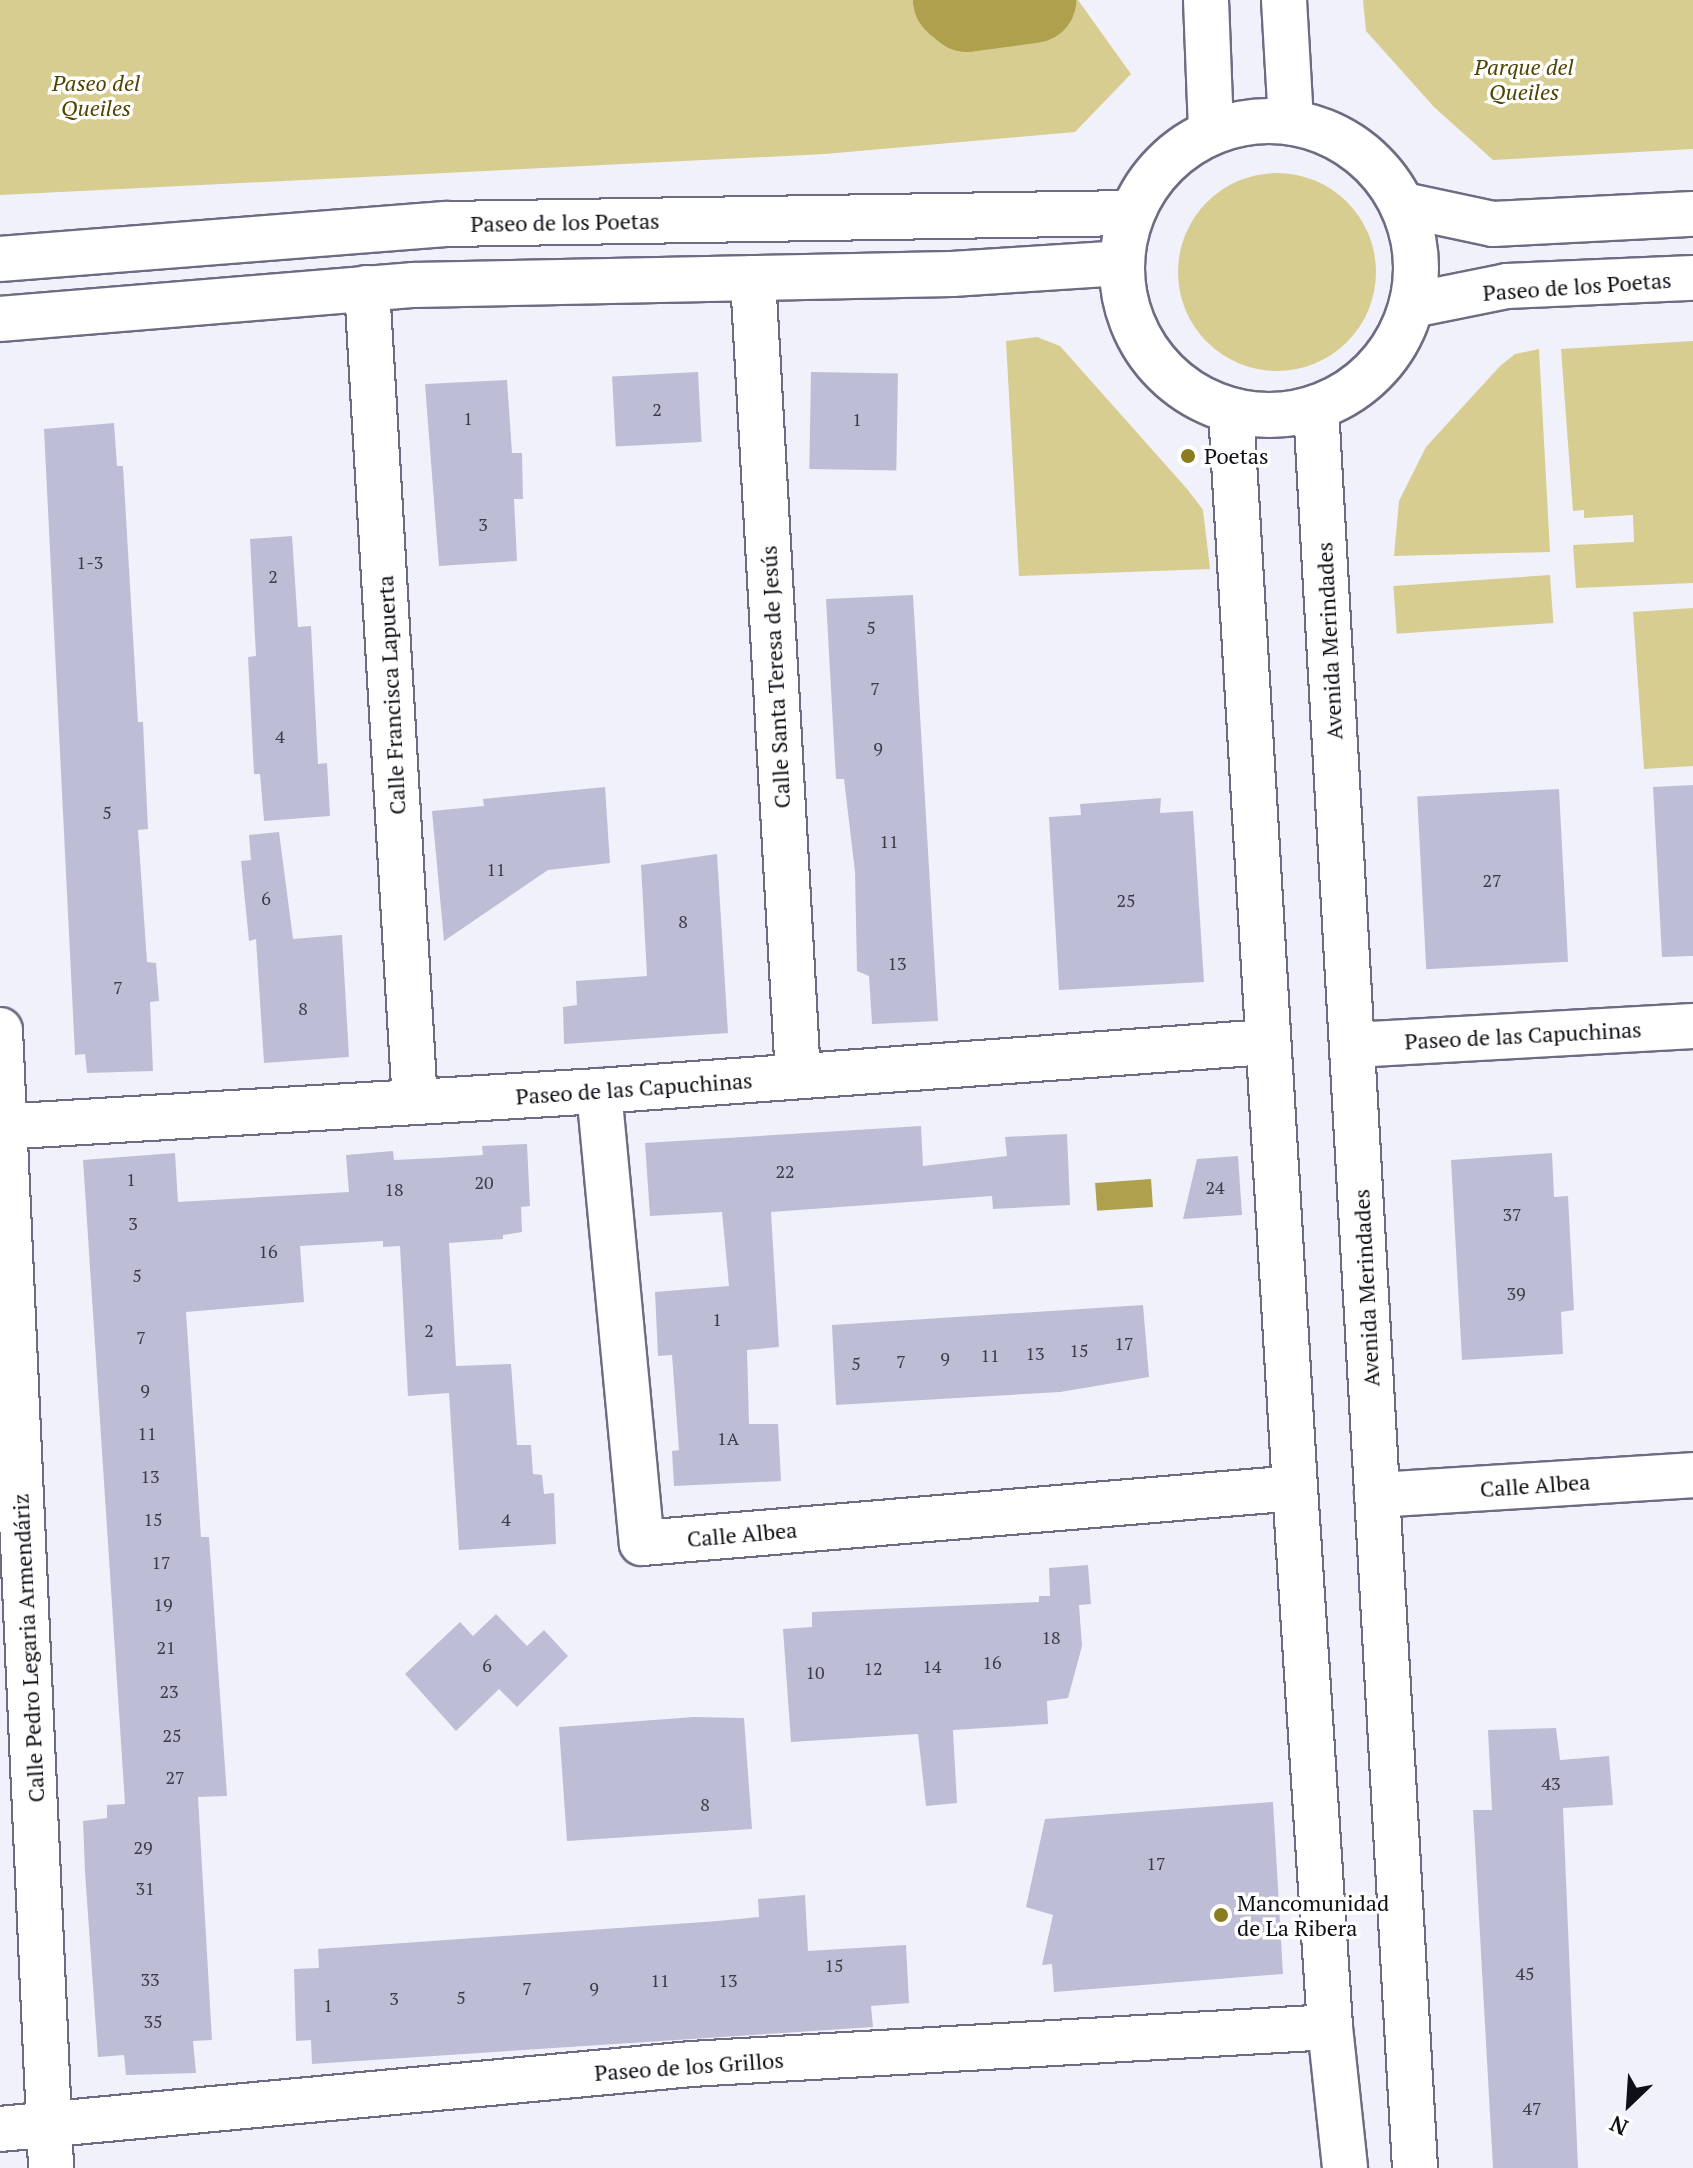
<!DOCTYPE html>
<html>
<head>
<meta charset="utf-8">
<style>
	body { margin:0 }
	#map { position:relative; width:1693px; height:2168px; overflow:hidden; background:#f1f1fb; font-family:"PT Serif",serif }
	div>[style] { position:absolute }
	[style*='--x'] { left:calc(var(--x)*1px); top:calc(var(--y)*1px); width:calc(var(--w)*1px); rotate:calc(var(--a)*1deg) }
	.green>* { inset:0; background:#d8cd90; transform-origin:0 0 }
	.round { border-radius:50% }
	.water>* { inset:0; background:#afa04e; transform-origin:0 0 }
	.river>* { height:86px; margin:-43px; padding:0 43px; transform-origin:43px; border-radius:43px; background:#afa04e }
	.building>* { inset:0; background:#bebdd6; transform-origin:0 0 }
	.roads { filter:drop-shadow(2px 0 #6d6c82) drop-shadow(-2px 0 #6d6c82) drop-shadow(0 2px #6d6c82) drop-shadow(0 -2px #6d6c82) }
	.minor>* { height:44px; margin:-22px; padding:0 22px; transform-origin:22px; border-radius:22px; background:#fff }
	.major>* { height:44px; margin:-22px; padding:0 22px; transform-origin:22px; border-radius:22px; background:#fff }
	.major>.ring { margin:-22px; padding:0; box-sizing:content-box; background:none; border:44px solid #fff; border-radius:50% }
	.dots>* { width:22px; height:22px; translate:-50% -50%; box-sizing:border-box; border:4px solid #fff; border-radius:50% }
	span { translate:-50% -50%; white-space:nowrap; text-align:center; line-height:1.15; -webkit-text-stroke:7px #fff; paint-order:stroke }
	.number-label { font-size:18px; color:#3b3a47 }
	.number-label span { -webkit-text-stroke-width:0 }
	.park-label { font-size:22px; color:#4f4400; font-style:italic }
	.street-label { font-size:22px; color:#0f0f17 }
	.poi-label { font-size:22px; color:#0f0f17 }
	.left { translate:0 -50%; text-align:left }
	.north { position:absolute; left:1589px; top:2064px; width:80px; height:80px; -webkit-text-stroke:6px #fff; paint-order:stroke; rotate:205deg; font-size:22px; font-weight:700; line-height:32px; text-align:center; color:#0f0f17 }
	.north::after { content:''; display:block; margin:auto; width:28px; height:36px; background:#0f0f17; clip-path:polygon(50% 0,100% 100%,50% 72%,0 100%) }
</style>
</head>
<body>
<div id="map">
	<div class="green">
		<i style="clip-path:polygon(0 0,1078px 0,1131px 74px,1075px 132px,825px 154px,0 195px)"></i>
		<i style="clip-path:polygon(1363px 0,1693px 0,1693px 149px,1493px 160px,1434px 107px,1366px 31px)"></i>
		<i class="round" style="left:1178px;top:173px;width:198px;height:198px"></i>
		<i style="clip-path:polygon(1037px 337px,1060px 346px,1188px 490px,1203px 510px,1210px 569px,1019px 576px,1006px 341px)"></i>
		<i style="clip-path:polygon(1693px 341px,1693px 583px,1576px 588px,1573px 545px,1634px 542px,1633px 515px,1584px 518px,1584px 510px,1573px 511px,1561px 349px)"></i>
		<i style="clip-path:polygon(1539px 349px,1550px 552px,1394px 556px,1399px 501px,1426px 447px,1500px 366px,1515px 354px)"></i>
		<i style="left:1550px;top:575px;width:48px;height:157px;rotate:86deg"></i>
		<i style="clip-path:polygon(1693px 608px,1693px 766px,1644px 769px,1633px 612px)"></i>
	</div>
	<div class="water">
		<i style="left:1151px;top:1179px;width:28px;height:56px;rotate:86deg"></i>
	</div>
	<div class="river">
		<i style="--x:956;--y:0;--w:14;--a:39"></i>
		<i style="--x:967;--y:9;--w:67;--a:-7.8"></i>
	</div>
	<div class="building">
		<i style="left:698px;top:372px;width:70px;height:86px;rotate:87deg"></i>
		<i style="left:811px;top:372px;width:87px;height:97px;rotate:1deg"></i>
		<i style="clip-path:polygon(507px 380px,512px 453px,522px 453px,523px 499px,514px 499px,517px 561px,439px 566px,425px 384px)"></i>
		<i style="clip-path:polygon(114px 423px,117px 466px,123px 466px,138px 722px,143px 722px,148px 829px,138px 830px,147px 962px,156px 963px,159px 1001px,150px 1002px,153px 1071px,87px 1073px,85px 1054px,75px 1055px,44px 429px)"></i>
		<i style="clip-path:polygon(292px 536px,298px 627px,311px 626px,318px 764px,327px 763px,330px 816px,264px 821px,260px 774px,254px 774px,248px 657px,256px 656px,250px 539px)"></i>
		<i style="clip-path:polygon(913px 595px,938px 1021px,872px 1024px,869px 976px,857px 971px,855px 872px,844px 779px,836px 779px,826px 599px)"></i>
		<i style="clip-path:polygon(1693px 785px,1693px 956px,1662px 957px,1653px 787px)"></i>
		<i style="clip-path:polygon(605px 787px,610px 863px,548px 870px,444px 941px,432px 811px,484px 806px,483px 799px)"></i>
		<i style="left:1559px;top:789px;width:173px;height:142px;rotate:87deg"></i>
		<i style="clip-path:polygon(1161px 798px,1160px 813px,1193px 811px,1204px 982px,1059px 990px,1049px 817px,1081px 815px,1080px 804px)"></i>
		<i style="clip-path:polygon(279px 832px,293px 939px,342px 935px,349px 1057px,264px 1063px,256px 939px,249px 941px,241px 861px,251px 860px,249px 835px)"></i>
		<i style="clip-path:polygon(717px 854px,728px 1033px,564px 1044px,563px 1007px,577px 1005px,576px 981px,647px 976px,641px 865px)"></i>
		<i style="clip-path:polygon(921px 1126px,923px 1166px,1007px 1156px,1005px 1137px,1067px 1134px,1070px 1205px,993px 1209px,992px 1196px,771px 1212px,779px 1347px,747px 1350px,749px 1424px,778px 1424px,781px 1481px,674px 1486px,672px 1451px,679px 1450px,672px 1355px,658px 1356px,655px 1292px,729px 1286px,722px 1212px,650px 1216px,645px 1143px)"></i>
		<i style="clip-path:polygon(527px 1144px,530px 1206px,521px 1207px,522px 1232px,503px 1235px,503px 1239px,449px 1243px,456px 1366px,511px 1364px,517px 1445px,531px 1445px,533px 1474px,542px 1475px,544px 1494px,554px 1493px,556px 1544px,459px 1550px,449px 1393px,408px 1396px,400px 1246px,383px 1247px,383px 1241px,300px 1246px,304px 1302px,186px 1312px,201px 1537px,209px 1537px,227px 1796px,198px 1797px,212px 2040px,193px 2041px,196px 2073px,126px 2075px,124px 2055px,98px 2057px,85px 1872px,83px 1821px,107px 1818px,107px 1805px,125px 1804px,83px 1160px,175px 1153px,178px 1202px,349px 1192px,346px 1155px,393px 1151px,394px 1160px,437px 1158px,483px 1155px,482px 1146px)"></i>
		<i style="clip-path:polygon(1552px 1153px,1554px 1197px,1568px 1196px,1574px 1310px,1561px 1312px,1563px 1354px,1462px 1360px,1451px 1160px)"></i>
		<i style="clip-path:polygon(1238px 1156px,1242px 1215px,1183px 1219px,1197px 1159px)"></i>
		<i style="clip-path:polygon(1143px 1305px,1149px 1377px,1060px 1392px,836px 1405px,832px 1325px)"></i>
		<i style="clip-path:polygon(1088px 1565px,1091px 1604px,1079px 1605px,1082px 1646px,1068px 1698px,1047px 1701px,1048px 1724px,953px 1730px,957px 1803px,926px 1806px,918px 1734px,791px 1742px,783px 1629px,812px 1627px,812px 1612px,1039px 1602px,1039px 1596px,1050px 1596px,1049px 1568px)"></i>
		<i style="clip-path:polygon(496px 1614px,527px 1646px,544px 1630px,568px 1656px,517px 1707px,499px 1689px,456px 1731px,405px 1674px,460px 1622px,473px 1636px)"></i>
		<i style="clip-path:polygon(694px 1717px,744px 1718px,752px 1829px,567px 1841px,559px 1727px)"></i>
		<i style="clip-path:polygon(1556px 1728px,1560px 1760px,1609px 1756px,1613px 1805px,1563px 1808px,1578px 2168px,1493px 2168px,1473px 1810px,1492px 1810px,1488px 1730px)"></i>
		<i style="clip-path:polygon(1273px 1802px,1283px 1974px,1054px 1992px,1052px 1964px,1042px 1965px,1053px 1915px,1026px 1907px,1045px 1819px)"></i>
		<i style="clip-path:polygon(805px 1895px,808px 1951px,906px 1945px,909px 2003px,871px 2006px,873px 2027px,312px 2064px,311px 2040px,296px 2041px,294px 1969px,319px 1968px,318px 1949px,718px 1921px,759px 1917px,758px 1899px)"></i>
	</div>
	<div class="roads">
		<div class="minor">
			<i style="--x:1404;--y:205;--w:91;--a:12.1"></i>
			<i style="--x:1493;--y:224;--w:200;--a:-2.9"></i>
			<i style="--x:0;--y:259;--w:447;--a:-4.5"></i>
			<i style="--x:446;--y:224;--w:685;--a:-0.92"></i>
			<i style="--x:753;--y:278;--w:799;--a:86.77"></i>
			<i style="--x:367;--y:288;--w:815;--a:86.63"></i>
			<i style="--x:1413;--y:305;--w:96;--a:-11.4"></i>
			<i style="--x:1507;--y:286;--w:186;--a:-2.5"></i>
			<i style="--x:0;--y:319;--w:415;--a:-4.7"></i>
			<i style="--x:414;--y:285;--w:538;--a:-1.17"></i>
			<i style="--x:952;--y:274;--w:169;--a:-3.7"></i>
			<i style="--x:0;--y:1030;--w:1139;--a:87.43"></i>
			<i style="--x:1353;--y:1045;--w:341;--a:-3.2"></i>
			<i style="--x:599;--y:1091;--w:454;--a:84.6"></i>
			<i style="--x:642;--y:1543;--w:655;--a:-4.81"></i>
			<i style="--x:0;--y:1127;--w:600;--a:-3.44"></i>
			<i style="--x:599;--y:1091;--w:670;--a:-4.2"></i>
			<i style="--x:1377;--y:1495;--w:317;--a:-3.6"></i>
			<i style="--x:0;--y:2129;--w:694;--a:-5.37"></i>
			<i style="--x:691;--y:2064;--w:640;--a:-3.31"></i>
		</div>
		<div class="major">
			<i style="--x:1206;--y:0;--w:131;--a:87.8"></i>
			<i style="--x:1284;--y:0;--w:122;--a:86.7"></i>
			<i class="ring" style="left:1122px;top:121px;width:250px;height:250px"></i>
			<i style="--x:1316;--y:408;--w:1763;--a:86.78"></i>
			<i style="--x:1231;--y:411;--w:1079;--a:86.6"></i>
			<i style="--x:1295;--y:1488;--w:540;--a:86.28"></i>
			<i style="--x:1330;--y:2027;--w:142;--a:83.9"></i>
		</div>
	</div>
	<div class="dots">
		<i style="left:1188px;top:456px;background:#8b7b21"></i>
		<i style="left:1221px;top:1915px;background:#8b7b21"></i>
	</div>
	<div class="number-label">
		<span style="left:657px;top:409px">2</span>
		<span style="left:468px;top:418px">1</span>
		<span style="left:857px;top:419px">1</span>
		<span style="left:483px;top:524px">3</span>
		<span style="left:90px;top:562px">1-3</span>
		<span style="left:273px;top:576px">2</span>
		<span style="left:871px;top:627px">5</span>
		<span style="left:875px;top:688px">7</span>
		<span style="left:280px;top:736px">4</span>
		<span style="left:878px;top:748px">9</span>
		<span style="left:107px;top:812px">5</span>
		<span style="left:889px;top:841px">11</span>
		<span style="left:496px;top:869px">11</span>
		<span style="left:1492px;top:880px">27</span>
		<span style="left:266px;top:898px">6</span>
		<span style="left:1126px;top:900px">25</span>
		<span style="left:683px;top:921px">8</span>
		<span style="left:897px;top:963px">13</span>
		<span style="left:118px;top:987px">7</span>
		<span style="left:303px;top:1008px">8</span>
		<span style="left:785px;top:1171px">22</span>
		<span style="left:131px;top:1179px">1</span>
		<span style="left:484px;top:1182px">20</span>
		<span style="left:1215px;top:1187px">24</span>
		<span style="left:394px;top:1189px">18</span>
		<span style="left:1512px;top:1214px">37</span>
		<span style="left:133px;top:1223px">3</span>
		<span style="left:268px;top:1251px">16</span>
		<span style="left:137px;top:1275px">5</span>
		<span style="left:1516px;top:1293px">39</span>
		<span style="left:717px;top:1319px">1</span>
		<span style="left:429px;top:1330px">2</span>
		<span style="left:141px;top:1337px">7</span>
		<span style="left:1124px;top:1343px">17</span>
		<span style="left:1079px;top:1350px">15</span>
		<span style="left:1035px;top:1353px">13</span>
		<span style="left:990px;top:1355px">11</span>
		<span style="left:945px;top:1358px">9</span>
		<span style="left:901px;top:1361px">7</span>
		<span style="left:856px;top:1363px">5</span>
		<span style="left:145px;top:1390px">9</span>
		<span style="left:147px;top:1433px">11</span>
		<span style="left:728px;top:1438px">1A</span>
		<span style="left:150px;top:1476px">13</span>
		<span style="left:153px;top:1519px">15</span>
		<span style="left:506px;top:1519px">4</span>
		<span style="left:161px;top:1562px">17</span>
		<span style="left:163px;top:1604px">19</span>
		<span style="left:1051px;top:1637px">18</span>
		<span style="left:166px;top:1647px">21</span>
		<span style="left:992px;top:1662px">16</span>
		<span style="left:487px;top:1665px">6</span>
		<span style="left:932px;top:1666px">14</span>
		<span style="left:873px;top:1668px">12</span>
		<span style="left:815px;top:1672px">10</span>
		<span style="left:169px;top:1691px">23</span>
		<span style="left:172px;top:1735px">25</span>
		<span style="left:175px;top:1777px">27</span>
		<span style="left:1551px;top:1783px">43</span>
		<span style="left:705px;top:1804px">8</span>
		<span style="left:143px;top:1847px">29</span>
		<span style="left:1156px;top:1863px">17</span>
		<span style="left:145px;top:1888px">31</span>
		<span style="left:834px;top:1965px">15</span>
		<span style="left:1525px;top:1973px">45</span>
		<span style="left:150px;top:1979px">33</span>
		<span style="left:660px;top:1980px">11</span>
		<span style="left:728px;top:1980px">13</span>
		<span style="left:527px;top:1988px">7</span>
		<span style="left:594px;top:1988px">9</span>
		<span style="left:461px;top:1997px">5</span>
		<span style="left:394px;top:1998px">3</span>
		<span style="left:328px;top:2005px">1</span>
		<span style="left:153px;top:2021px">35</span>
		<span style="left:1532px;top:2108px">47</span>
	</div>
	<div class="park-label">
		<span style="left:1524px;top:79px">Parque del<br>Queiles</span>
		<span style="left:96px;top:95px">Paseo del<br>Queiles</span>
	</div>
	<div class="street-label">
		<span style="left:565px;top:222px;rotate:-1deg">Paseo de los Poetas</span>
		<span style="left:1577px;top:286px;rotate:-4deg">Paseo de los Poetas</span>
		<span style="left:1329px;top:641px;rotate:-93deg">Avenida Merindades</span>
		<span style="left:775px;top:677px;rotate:-93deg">Calle Santa Teresa de Jesús</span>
		<span style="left:391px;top:695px;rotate:-93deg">Calle Francisca Lapuerta</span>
		<span style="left:1523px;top:1035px;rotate:-3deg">Paseo de las Capuchinas</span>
		<span style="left:634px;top:1088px;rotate:-4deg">Paseo de las Capuchinas</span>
		<span style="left:1366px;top:1288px;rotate:-93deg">Avenida Merindades</span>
		<span style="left:1535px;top:1485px;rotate:-4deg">Calle Albea</span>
		<span style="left:742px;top:1534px;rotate:-5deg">Calle Albea</span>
		<span style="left:28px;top:1648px;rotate:-93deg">Calle Pedro Legaria Armendáriz</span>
		<span style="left:689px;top:2066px;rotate:-4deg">Paseo de los Grillos</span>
	</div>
	<div class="poi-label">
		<span class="left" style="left:1204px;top:456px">Poetas</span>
		<span class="left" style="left:1237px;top:1915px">Mancomunidad<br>de La Ribera</span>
	</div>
	<div class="north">N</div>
</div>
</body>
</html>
